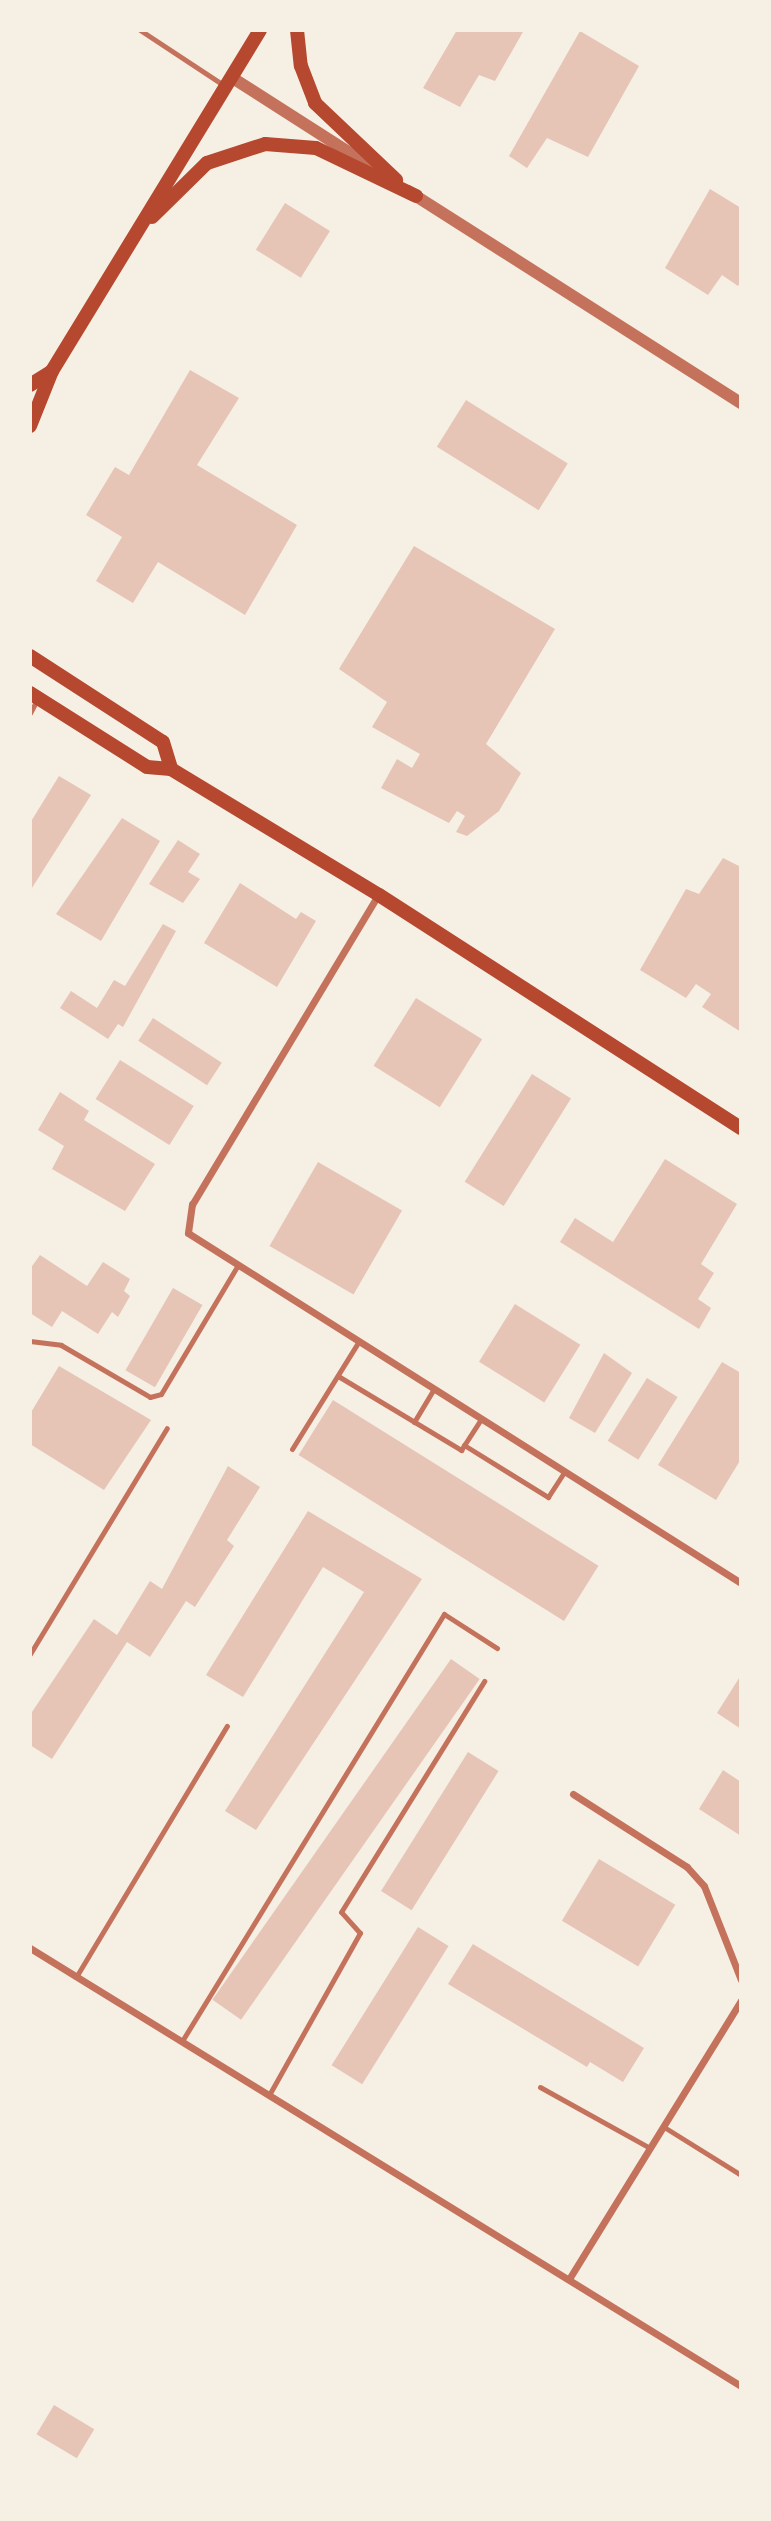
<!DOCTYPE html>
<html>
<head>
<meta charset="utf-8">
<style>
	body { margin:0 }
	#map { position:relative; width:771px; height:2521px; overflow:hidden; background:#f6efe4; font-family:Cabin,sans-serif }
	div>[style] { position:absolute }
	[style*='--x'] { left:calc(var(--x)*1px); top:calc(var(--y)*1px); width:calc(var(--w)*1px); rotate:calc(var(--a)*1deg) }
	.building>* { inset:0; background:#e6c5b7; transform-origin:0 0 }
	.service>* { height:5px; margin:-2.5px; padding:0 2.5px; transform-origin:2.5px; border-radius:2.5px; background:#c5725c }
	.minor>* { height:7px; margin:-3.5px; padding:0 3.5px; transform-origin:3.5px; border-radius:3.5px; background:#c5725c }
	.tertiary>* { height:12px; margin:-6px; padding:0 6px; transform-origin:6px; border-radius:6px; background:#c5725c }
	.secondary>* { height:14px; margin:-7px; padding:0 7px; transform-origin:7px; border-radius:7px; background:#b5482f }
	span { translate:-50% -50%; white-space:nowrap; text-align:center; line-height:1.15; -webkit-text-stroke:7px #f6efe4; paint-order:stroke }
	.frame { position:absolute; inset:0; border:32px solid #f6efe4; pointer-events:none }
</style>
</head>
<body>
<div id="map">
	<div class="building">
		<i style="clip-path:polygon(457px 30px,524px 30px,495px 81px,479px 75px,460px 107px,423px 88px)"></i>
		<i style="clip-path:polygon(580px 31px,639px 66px,588px 157px,547px 138px,527px 168px,509px 156px)"></i>
		<i style="clip-path:polygon(710px 189px,741px 208px,741px 281px,738px 286px,722px 275px,708px 295px,665px 268px)"></i>
		<i style="left:285px;top:203px;width:53px;height:55px;rotate:32deg"></i>
		<i style="clip-path:polygon(190px 370px,239px 398px,197px 465px,297px 525px,245px 615px,158px 562px,133px 603px,96px 581px,122px 537px,86px 515px,115px 467px,129px 475px)"></i>
		<i style="left:466px;top:400px;width:120px;height:55px;rotate:32deg"></i>
		<i style="clip-path:polygon(414px 546px,555px 629px,486px 744px,521px 773px,499px 811px,467px 836px,456px 832px,465px 816px,457px 811px,449px 823px,381px 788px,397px 759px,412px 768px,420px 754px,372px 727px,387px 702px,339px 669px)"></i>
		<i style="clip-path:polygon(59px 776px,91px 795px,30px 891px,30px 823px)"></i>
		<i style="clip-path:polygon(122px 818px,160px 841px,101px 941px,56px 914px)"></i>
		<i style="clip-path:polygon(178px 840px,200px 854px,188px 872px,200px 879px,183px 903px,149px 884px)"></i>
		<i style="clip-path:polygon(723px 858px,741px 867px,741px 1032px,702px 1007px,711px 994px,696px 984px,686px 998px,640px 970px,686px 889px,699px 894px)"></i>
		<i style="clip-path:polygon(240px 883px,296px 919px,301px 912px,316px 921px,277px 987px,204px 943px)"></i>
		<i style="clip-path:polygon(163px 924px,176px 931px,123px 1027px,118px 1024px,108px 1039px,60px 1008px,71px 991px,97px 1008px,114px 980px,125px 986px)"></i>
		<i style="left:416px;top:998px;width:78px;height:80px;rotate:32deg"></i>
		<i style="left:153px;top:1018px;width:82px;height:27px;rotate:33deg"></i>
		<i style="left:120px;top:1060px;width:87px;height:46px;rotate:32deg"></i>
		<i style="left:532px;top:1074px;width:46px;height:127px;rotate:32deg"></i>
		<i style="clip-path:polygon(60px 1092px,89px 1111px,84px 1120px,155px 1164px,125px 1211px,52px 1169px,64px 1146px,38px 1130px)"></i>
		<i style="clip-path:polygon(665px 1159px,737px 1204px,701px 1264px,714px 1273px,698px 1299px,711px 1308px,699px 1329px,560px 1242px,575px 1218px,613px 1242px)"></i>
		<i style="left:318px;top:1162px;width:97px;height:97px;rotate:30deg"></i>
		<i style="clip-path:polygon(40px 1255px,87px 1286px,103px 1262px,130px 1279px,124px 1291px,130px 1296px,118px 1317px,112px 1312px,98px 1334px,62px 1311px,52px 1327px,30px 1313px,30px 1269px)"></i>
		<i style="left:173px;top:1288px;width:34px;height:95px;rotate:30deg"></i>
		<i style="left:515px;top:1304px;width:77px;height:68px;rotate:32deg"></i>
		<i style="clip-path:polygon(604px 1353px,632px 1373px,595px 1433px,569px 1418px)"></i>
		<i style="clip-path:polygon(722px 1362px,741px 1373px,741px 1459px,716px 1500px,658px 1465px)"></i>
		<i style="clip-path:polygon(59px 1366px,151px 1420px,104px 1490px,30px 1444px,30px 1414px)"></i>
		<i style="left:647px;top:1378px;width:36px;height:74px;rotate:32deg"></i>
		<i style="left:333px;top:1400px;width:313px;height:65px;rotate:32deg"></i>
		<i style="clip-path:polygon(228px 1466px,260px 1487px,227px 1540px,234px 1546px,195px 1607px,186px 1601px,150px 1657px,127px 1642px,52px 1759px,30px 1745px,30px 1715px,94px 1619px,117px 1635px,150px 1581px,162px 1589px)"></i>
		<i style="clip-path:polygon(308px 1511px,422px 1579px,256px 1830px,225px 1811px,364px 1592px,323px 1567px,243px 1697px,206px 1675px)"></i>
		<i style="left:451px;top:1659px;width:35px;height:416px;rotate:35deg"></i>
		<i style="clip-path:polygon(741px 1675px,741px 1729px,717px 1713px)"></i>
		<i style="left:468px;top:1752px;width:36px;height:164px;rotate:32deg"></i>
		<i style="clip-path:polygon(723px 1770px,741px 1782px,741px 1836px,699px 1809px)"></i>
		<i style="left:599px;top:1859px;width:89px;height:72px;rotate:31deg"></i>
		<i style="left:418px;top:1927px;width:36px;height:163px;rotate:32deg"></i>
		<i style="clip-path:polygon(473px 1944px,644px 2048px,623px 2082px,590px 2062px,587px 2067px,448px 1984px)"></i>
		<i style="left:54px;top:2405px;width:47px;height:34px;rotate:31deg"></i>
	</div>
	<div class="service">
		<i style="--x:140;--y:30;--w:102;--a:33.4"></i>
		<i style="--x:30;--y:713;--w:15;--a:-62"></i>
		<i style="--x:30;--y:1341;--w:31;--a:7"></i>
		<i style="--x:61;--y:1345;--w:103;--a:30.3"></i>
		<i style="--x:150;--y:1397;--w:11;--a:-15"></i>
		<i style="--x:161;--y:1394;--w:150;--a:-59.2"></i>
		<i style="--x:338;--y:1376;--w:144;--a:31"></i>
		<i style="--x:461;--y:1450;--w:37;--a:-57"></i>
		<i style="--x:414;--y:1422;--w:39;--a:-59"></i>
		<i style="--x:464;--y:1445;--w:99;--a:31.8"></i>
		<i style="--x:548;--y:1497;--w:31;--a:-57"></i>
		<i style="--x:292;--y:1449;--w:127;--a:-58.2"></i>
		<i style="--x:30;--y:1654;--w:264;--a:-58.8"></i>
		<i style="--x:76;--y:1977;--w:293;--a:-59"></i>
		<i style="--x:182;--y:2041;--w:501;--a:-58.47"></i>
		<i style="--x:444;--y:1614;--w:63;--a:32.7"></i>
		<i style="--x:540;--y:2087;--w:126;--a:29"></i>
		<i style="--x:269;--y:2095;--w:186;--a:-60.7"></i>
		<i style="--x:360;--y:1933;--w:28;--a:-132"></i>
		<i style="--x:341;--y:1912;--w:272;--a:-58.2"></i>
		<i style="--x:664;--y:2127;--w:91;--a:31.9"></i>
	</div>
	<div class="minor">
		<i style="--x:378;--y:895;--w:361;--a:121"></i>
		<i style="--x:192;--y:1204;--w:29;--a:98"></i>
		<i style="--x:188;--y:1233;--w:654;--a:32.33"></i>
		<i style="--x:573;--y:1794;--w:135;--a:32.6"></i>
		<i style="--x:687;--y:1867;--w:25;--a:48"></i>
		<i style="--x:704;--y:1886;--w:101;--a:68.5"></i>
		<i style="--x:30;--y:1948;--w:835;--a:31.63"></i>
		<i style="--x:569;--y:2279;--w:328;--a:-58.3"></i>
	</div>
	<div class="tertiary">
		<i style="--x:231;--y:77;--w:178;--a:32.6"></i>
		<i style="--x:408;--y:191;--w:395;--a:32.5"></i>
	</div>
	<div class="secondary">
		<i style="--x:297;--y:30;--w:36;--a:84"></i>
		<i style="--x:301;--y:66;--w:40;--a:69"></i>
		<i style="--x:315;--y:103;--w:112;--a:43.5"></i>
		<i style="--x:152;--y:217;--w:77;--a:-44.5"></i>
		<i style="--x:207;--y:163;--w:61;--a:-18.1"></i>
		<i style="--x:265;--y:144;--w:51;--a:4.5"></i>
		<i style="--x:316;--y:148;--w:111;--a:25.6"></i>
		<i style="--x:30;--y:385;--w:26;--a:-32"></i>
		<i style="--x:30;--y:426;--w:59;--a:-68.2"></i>
		<i style="--x:52;--y:371;--w:399;--a:-58.6"></i>
		<i style="--x:30;--y:656;--w:158;--a:32.9"></i>
		<i style="--x:163;--y:742;--w:28;--a:73"></i>
		<i style="--x:30;--y:693;--w:138;--a:32.3"></i>
		<i style="--x:147;--y:767;--w:24;--a:5"></i>
		<i style="--x:171;--y:769;--w:243;--a:31.2"></i>
		<i style="--x:379;--y:895;--w:431;--a:32.8"></i>
	</div>
	<div class="frame"></div>
</div>
</body>
</html>
